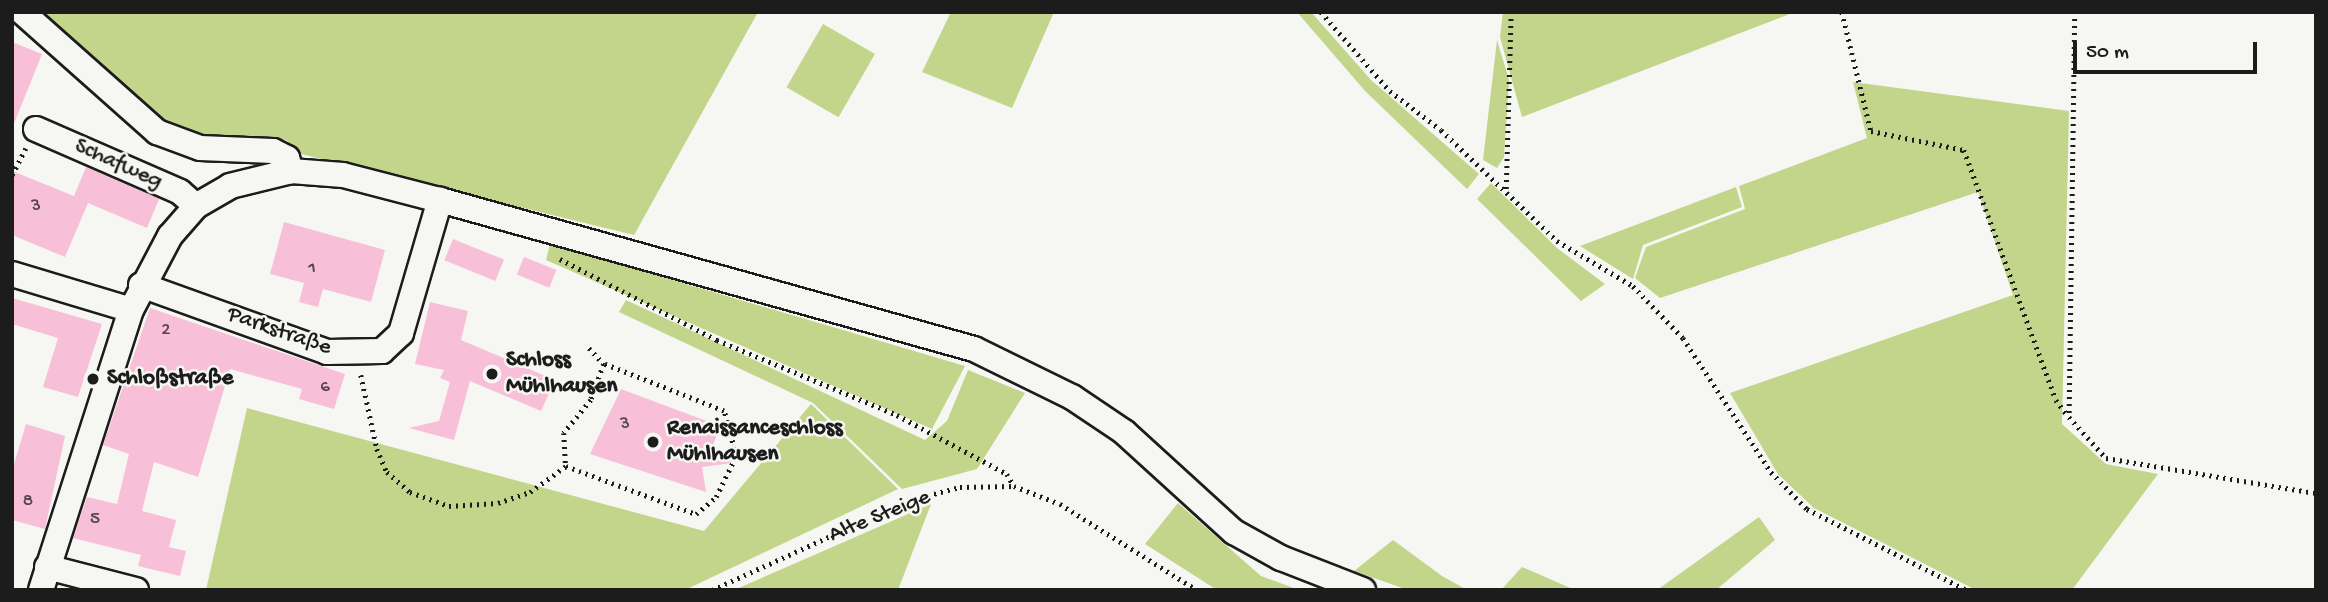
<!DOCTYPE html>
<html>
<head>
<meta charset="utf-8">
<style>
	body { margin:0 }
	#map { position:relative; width:2328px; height:602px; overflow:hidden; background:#f6f6f2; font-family:"Gochi Hand",sans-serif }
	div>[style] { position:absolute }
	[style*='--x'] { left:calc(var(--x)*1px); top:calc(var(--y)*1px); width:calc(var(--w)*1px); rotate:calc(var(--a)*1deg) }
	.green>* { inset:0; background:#c2d58a; transform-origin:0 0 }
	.building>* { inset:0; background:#f8c0d8; transform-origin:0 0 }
	.path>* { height:4.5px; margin-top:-2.25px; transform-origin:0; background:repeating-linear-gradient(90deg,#1c1c1c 0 2px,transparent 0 7px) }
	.roads { filter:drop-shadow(2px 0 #1c1c1c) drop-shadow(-2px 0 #1c1c1c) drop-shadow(0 2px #1c1c1c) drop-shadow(0 -2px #1c1c1c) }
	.minor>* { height:24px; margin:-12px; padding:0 12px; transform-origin:12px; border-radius:12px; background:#f6f6f2 }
	.dots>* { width:19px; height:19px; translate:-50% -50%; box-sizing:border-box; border:4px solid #f6f6f2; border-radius:50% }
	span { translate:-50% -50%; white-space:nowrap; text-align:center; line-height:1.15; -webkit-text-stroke:5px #f6f6f2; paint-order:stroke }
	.number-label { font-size:19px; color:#53454b }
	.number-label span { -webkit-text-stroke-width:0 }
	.street-label { font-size:23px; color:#1c1c1c }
	.poi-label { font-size:23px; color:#1c1c1c; font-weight:700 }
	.left { translate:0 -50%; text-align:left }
	.frame { position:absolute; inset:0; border:14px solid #1c1c1c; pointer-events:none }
	.scale { position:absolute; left:2073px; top:42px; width:184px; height:32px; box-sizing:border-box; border:4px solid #1c1c1c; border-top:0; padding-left:9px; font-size:21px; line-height:24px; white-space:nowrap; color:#1c1c1c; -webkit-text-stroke:5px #f6f6f2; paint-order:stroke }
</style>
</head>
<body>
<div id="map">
	<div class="green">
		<i style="clip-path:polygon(33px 12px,758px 12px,634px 235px,301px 154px,286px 140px,175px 135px)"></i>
		<i style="clip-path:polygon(951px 12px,1054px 12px,1012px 108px,922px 72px)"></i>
		<i style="clip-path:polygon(1297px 12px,1311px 12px,1371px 80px,1479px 174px,1467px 189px,1365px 91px)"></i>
		<i style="clip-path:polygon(1503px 12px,1795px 12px,1522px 117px,1500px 37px)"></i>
		<i style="left:823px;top:24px;width:60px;height:73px;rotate:30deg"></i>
		<i style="clip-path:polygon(1497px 40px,1509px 80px,1504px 157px,1497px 168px,1483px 160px)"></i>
		<i style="clip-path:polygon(1853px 82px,2069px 111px,2062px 424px,2106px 464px,2158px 474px,2072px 590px,1976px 590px,1814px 508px,1778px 474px,1730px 393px,2013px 295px,1978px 192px,1660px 298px,1635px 278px,1646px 247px,1745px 209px,1739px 186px,1867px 138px)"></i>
		<i style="clip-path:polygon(1491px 183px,1557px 248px,1605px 284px,1581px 301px,1477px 199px)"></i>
		<i style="clip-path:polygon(1736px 187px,1742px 207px,1643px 245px,1633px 279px,1580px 246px)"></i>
		<i style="clip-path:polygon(550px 244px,965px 366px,932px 429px,546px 260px)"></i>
		<i style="clip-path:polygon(626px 300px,925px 440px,947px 421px,968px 370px,1025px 393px,977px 469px,902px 489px,813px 403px,619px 312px)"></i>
		<i style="clip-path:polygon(811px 404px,898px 489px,685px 590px,206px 590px,247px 408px,704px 531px)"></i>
		<i style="clip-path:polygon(1178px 503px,1261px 576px,1299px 590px,1217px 590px,1145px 544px)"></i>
		<i style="clip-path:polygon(931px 504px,898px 590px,734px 590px)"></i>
		<i style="clip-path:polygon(1759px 517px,1775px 540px,1716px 590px,1657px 590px)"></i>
		<i style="clip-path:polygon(1393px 540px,1442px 576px,1467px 590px,1408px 590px,1354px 571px)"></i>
		<i style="clip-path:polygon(1522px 567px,1575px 590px,1501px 590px)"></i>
	</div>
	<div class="building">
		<i style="clip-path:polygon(12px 42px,42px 54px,13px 126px,12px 125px)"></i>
		<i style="clip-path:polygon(86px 167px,159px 199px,147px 228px,88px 203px,65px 257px,12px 235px,12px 171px,74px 196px)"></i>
		<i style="clip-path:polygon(284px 222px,385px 250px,371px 302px,323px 289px,318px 307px,299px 302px,304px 283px,270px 274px)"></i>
		<i style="left:453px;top:239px;width:55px;height:23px;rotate:22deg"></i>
		<i style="left:524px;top:257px;width:35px;height:19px;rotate:22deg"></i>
		<i style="clip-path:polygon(12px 298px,102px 324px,78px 397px,43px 387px,58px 338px,12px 324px)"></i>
		<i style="clip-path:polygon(430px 302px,468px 311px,461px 340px,555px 380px,541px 411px,470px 381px,454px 440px,409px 428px,439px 421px,450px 382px,440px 378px,444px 370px,415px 364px)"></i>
		<i style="clip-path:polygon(150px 308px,345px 374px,334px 409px,299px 399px,302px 389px,230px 369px,198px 477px,154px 462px,142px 511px,176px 520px,169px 547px,186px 551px,180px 576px,138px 566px,141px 555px,73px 538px,87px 497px,117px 504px,129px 454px,103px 445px)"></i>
		<i style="clip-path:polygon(621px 389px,720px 426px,712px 448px,732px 463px,702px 467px,706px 492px,590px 454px)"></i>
		<i style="clip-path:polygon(26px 424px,65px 436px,45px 529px,12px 520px,12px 471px)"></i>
	</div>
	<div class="path">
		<i style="--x:1321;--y:12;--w:105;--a:48.9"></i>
		<i style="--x:1390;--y:91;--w:64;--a:37.4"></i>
		<i style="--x:1441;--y:130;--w:161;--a:43.7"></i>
		<i style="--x:1557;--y:241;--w:88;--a:30.6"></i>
		<i style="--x:1633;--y:286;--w:72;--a:46.1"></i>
		<i style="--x:1683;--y:338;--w:160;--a:56.7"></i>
		<i style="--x:1771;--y:472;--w:52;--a:45.8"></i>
		<i style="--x:1807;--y:509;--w:179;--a:26.9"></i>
		<i style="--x:1842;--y:12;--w:122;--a:76.3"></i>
		<i style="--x:1871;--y:131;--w:95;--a:11.5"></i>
		<i style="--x:1964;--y:150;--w:266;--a:69.8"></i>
		<i style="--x:2056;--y:400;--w:20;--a:53"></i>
		<i style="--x:2075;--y:12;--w:405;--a:90.8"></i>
		<i style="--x:2069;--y:417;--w:55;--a:47.9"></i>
		<i style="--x:2106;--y:458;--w:213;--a:9.5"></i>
		<i style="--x:12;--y:175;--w:30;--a:-63"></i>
		<i style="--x:1506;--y:189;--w:177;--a:-88.4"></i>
		<i style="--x:560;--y:259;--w:177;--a:27.3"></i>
		<i style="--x:717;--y:340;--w:195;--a:22.6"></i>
		<i style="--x:897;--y:415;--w:125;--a:28.2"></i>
		<i style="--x:1007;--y:474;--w:14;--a:60"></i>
		<i style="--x:589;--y:348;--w:22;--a:47"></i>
		<i style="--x:604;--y:364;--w:38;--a:110"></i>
		<i style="--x:591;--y:400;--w:43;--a:129.3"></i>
		<i style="--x:564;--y:433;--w:33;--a:87"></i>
		<i style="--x:566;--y:466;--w:139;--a:20.3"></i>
		<i style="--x:696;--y:514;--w:26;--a:-40"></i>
		<i style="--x:716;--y:497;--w:46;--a:-64"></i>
		<i style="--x:736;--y:456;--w:47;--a:-104.9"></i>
		<i style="--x:724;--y:411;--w:129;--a:-158.6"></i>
		<i style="--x:361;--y:375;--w:76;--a:77.8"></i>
		<i style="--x:377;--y:449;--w:25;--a:67"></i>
		<i style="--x:387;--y:472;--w:30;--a:41"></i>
		<i style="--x:410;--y:492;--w:41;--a:19.7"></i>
		<i style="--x:449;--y:506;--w:49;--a:-3.5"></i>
		<i style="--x:498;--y:503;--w:34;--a:-19"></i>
		<i style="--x:530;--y:492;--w:44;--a:-35.8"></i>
		<i style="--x:712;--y:590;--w:214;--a:-24.5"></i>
		<i style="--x:907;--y:501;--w:55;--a:-14.8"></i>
		<i style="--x:960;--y:487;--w:54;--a:-1.1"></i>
		<i style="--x:1014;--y:486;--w:49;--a:21.4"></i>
		<i style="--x:1060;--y:504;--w:162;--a:32.1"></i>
	</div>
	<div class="roads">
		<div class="minor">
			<i style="--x:22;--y:12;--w:181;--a:41.6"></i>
			<i style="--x:157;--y:132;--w:46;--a:20.4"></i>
			<i style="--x:200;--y:148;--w:73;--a:2.4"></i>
			<i style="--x:273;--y:151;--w:16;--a:27"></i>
			<i style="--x:287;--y:158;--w:14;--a:73"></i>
			<i style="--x:36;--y:129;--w:157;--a:23.6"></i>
			<i style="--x:180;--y:192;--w:21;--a:41"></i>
			<i style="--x:12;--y:274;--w:124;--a:16.8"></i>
			<i style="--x:141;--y:285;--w:198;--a:19.8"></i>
			<i style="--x:327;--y:352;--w:55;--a:-1"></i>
			<i style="--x:382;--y:351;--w:26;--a:-43"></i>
			<i style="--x:401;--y:333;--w:139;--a:-73.7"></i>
			<i style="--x:47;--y:567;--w:92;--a:14.5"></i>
			<i style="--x:41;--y:590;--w:294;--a:-72.2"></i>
			<i style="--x:131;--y:310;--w:84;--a:-62.2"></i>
			<i style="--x:170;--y:236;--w:40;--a:-49"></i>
			<i style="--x:196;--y:206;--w:39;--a:-30"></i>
			<i style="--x:230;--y:186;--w:63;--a:-13.8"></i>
			<i style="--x:291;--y:171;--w:52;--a:4.4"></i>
			<i style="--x:343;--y:175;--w:100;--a:14.5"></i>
			<i style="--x:440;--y:200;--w:554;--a:15.59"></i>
			<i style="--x:974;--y:349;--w:109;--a:26.1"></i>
			<i style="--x:1072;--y:397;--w:63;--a:33.9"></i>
			<i style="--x:1124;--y:432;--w:149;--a:42.3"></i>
			<i style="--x:1234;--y:532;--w:54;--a:29"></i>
			<i style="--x:1281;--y:558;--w:88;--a:21.3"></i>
		</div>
	</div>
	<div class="dots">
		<i style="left:492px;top:374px;background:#1c1c1c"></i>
		<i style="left:93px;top:379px;background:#1c1c1c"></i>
		<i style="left:653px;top:442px;background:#1c1c1c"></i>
	</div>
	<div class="number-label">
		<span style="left:36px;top:207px">3</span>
		<span style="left:312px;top:269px">1</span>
		<span style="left:166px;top:331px">2</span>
		<span style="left:325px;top:388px">6</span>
		<span style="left:625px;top:425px">3</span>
		<span style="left:28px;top:502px">8</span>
		<span style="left:95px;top:520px">5</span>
	</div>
	<div class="street-label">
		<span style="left:118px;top:165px;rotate:24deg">Schafweg</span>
		<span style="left:279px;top:332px;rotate:19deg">Parkstraße</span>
		<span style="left:880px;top:517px;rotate:-22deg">Alte Steige</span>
	</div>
	<div class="poi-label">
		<span class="left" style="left:506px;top:374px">Schloss<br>Mühlhausen</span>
		<span class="left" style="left:107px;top:379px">Schloßstraße</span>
		<span class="left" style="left:667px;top:442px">Renaissanceschloss<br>Mühlhausen</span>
	</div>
	<div class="frame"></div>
	<div class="scale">50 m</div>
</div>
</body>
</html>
